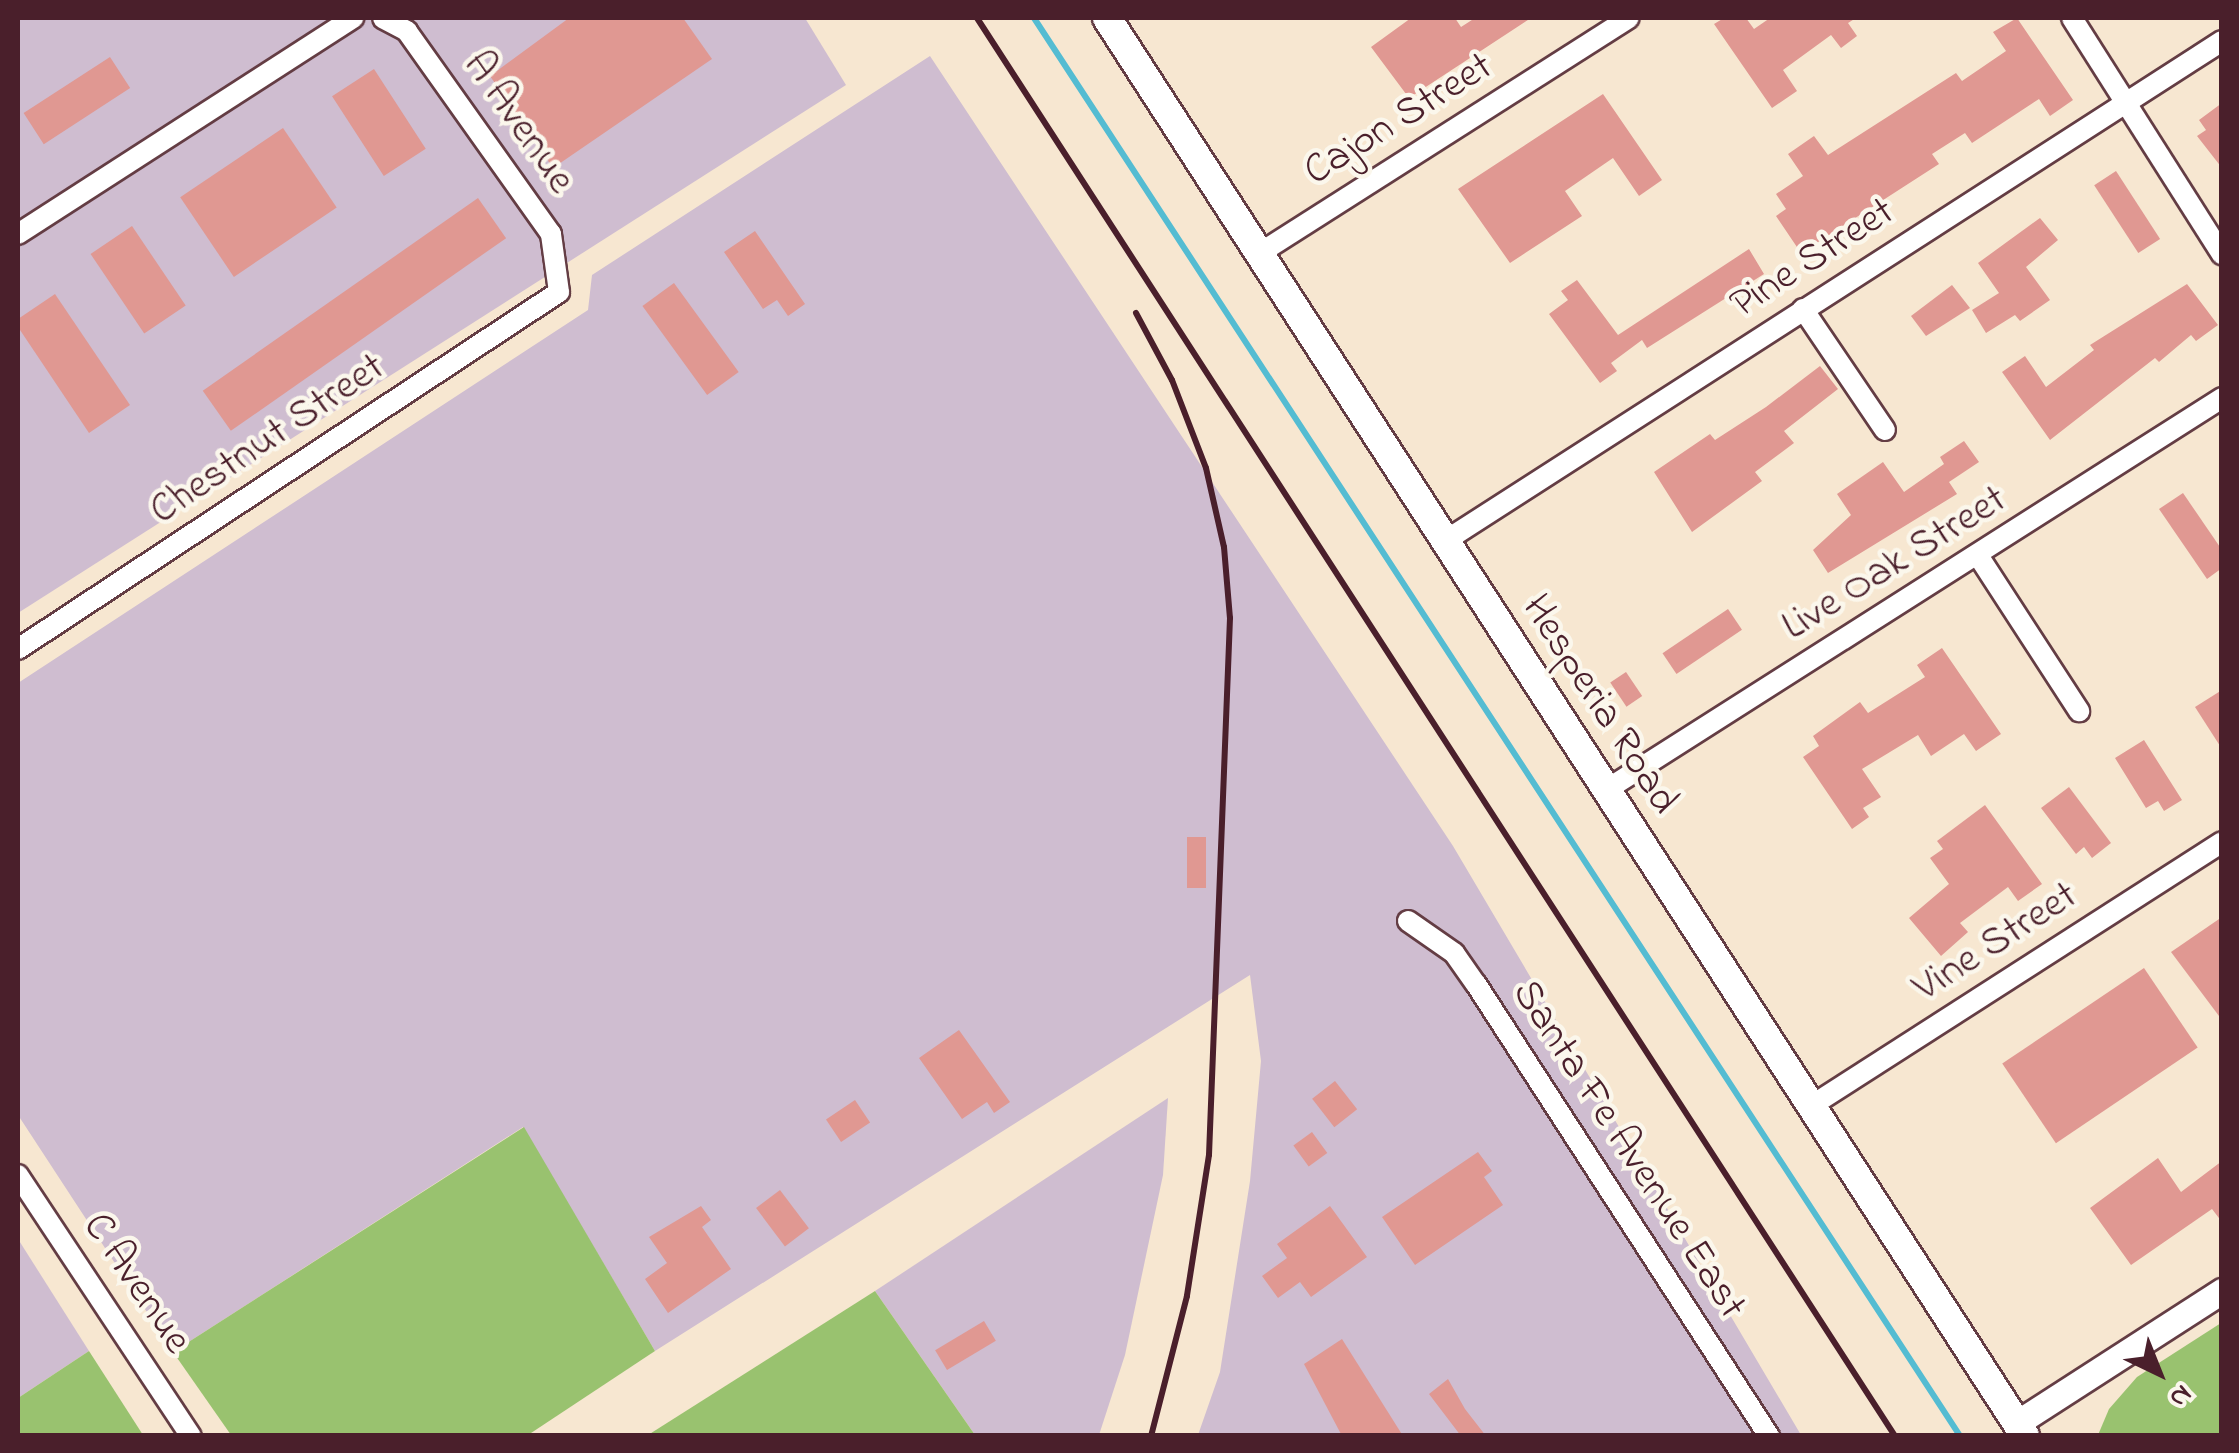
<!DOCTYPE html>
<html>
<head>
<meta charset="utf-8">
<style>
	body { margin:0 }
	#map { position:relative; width:2239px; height:1453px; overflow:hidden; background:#f7e7d1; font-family:"Indie Flower",sans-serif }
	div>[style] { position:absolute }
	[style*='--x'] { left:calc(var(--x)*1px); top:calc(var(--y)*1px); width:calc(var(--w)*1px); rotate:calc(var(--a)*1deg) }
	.industrial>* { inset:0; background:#cfbdd0 }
	.green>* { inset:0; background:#99c26f }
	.stream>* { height:6px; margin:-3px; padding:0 3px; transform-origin:3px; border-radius:3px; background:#54bcd2 }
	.building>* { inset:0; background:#e09892; transform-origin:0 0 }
	.roads { filter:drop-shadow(2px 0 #643d44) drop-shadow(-2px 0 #643d44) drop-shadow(0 2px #643d44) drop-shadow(0 -2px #643d44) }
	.minor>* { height:20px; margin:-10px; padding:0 10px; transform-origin:10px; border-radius:10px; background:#fff }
	.tertiary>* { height:25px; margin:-12.5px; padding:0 12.5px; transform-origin:12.5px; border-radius:12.5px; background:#fff }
	.secondary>* { height:28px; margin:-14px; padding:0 14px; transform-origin:14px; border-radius:14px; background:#fff }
	.rail>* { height:6px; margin:-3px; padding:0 3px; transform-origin:3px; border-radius:3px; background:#4a1f2b }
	span { translate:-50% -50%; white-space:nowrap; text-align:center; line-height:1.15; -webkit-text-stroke:9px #fbf7ec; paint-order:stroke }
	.street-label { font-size:42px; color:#4a1f2b }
	.frame { position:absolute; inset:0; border:20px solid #4a1f2b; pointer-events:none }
	.north { position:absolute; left:2109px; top:1323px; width:100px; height:100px; -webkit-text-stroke:8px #fbf7ec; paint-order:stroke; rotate:137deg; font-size:28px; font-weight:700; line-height:40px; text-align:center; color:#4a1f2b }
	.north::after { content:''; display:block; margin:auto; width:35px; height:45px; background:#4a1f2b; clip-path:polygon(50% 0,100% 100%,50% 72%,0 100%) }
</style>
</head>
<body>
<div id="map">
	<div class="industrial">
		<i style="clip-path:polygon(18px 18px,805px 18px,846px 85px,18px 613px)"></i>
		<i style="clip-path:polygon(930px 56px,1453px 846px,1801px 1435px,1198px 1435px,1220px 1372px,1250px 1181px,1261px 1061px,1250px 975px,655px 1351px,523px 1127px,173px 1352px,18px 1115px,18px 683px,588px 310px,592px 275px)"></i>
		<i style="clip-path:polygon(1168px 1098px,1163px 1175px,1125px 1355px,1099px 1435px,975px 1435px,875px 1291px)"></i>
		<i style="clip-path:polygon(18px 1239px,89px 1351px,18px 1398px)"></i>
	</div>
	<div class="green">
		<i style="clip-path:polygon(524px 1127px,655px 1351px,528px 1435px,231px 1435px,173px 1352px)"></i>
		<i style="clip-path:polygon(875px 1291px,975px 1435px,648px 1435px)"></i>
		<i style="clip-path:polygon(2221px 1323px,2221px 1435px,2098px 1435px,2109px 1409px,2137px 1377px)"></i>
		<i style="clip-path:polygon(89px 1351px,143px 1435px,18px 1435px,18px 1398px)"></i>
	</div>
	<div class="stream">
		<i style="--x:1034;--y:18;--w:1694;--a:56.85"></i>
	</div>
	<div class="building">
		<i style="clip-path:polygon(569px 18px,683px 18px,712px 59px,553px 168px,490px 76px)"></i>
		<i style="clip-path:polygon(1411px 18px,1455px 18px,1461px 27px,1475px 18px,1531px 18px,1409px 98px,1371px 47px)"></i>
		<i style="clip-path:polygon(1724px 18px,1746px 18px,1754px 29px,1770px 18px,1856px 18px,1848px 23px,1857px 36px,1841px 48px,1831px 35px,1783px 70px,1797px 91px,1772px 108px,1714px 24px)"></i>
		<i style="clip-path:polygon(2017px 18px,2073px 100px,2050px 116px,2039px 99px,1972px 143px,1965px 133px,1932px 154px,1939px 164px,1801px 253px,1776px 216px,1786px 209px,1776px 194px,1803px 176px,1788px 154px,1814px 136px,1828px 155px,1956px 73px,1962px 81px,2006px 51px,1993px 32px)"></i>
		<i style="left:110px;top:57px;width:37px;height:103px;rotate:57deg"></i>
		<i style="left:374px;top:69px;width:95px;height:50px;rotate:57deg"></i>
		<i style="clip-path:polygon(1603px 94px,1662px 180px,1639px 196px,1613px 158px,1565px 191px,1582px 216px,1510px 263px,1458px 189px)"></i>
		<i style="clip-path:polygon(2222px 103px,2222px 168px,2197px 136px,2206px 130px,2199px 120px)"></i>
		<i style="left:283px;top:128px;width:96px;height:124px;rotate:56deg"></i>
		<i style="left:2116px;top:171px;width:81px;height:26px;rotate:57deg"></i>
		<i style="left:478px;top:198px;width:49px;height:336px;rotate:55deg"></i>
		<i style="clip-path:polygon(2040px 218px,2058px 240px,2026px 267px,2050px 300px,2020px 321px,2015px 315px,1986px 333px,1972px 310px,1999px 293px,1978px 263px)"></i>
		<i style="left:132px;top:226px;width:96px;height:50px;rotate:56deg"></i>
		<i style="clip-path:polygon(755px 231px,805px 304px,788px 316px,777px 300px,763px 309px,724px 252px)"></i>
		<i style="clip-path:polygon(1749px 249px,1764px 274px,1647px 348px,1642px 340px,1611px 363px,1617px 371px,1600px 383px,1549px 314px,1568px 300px,1561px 291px,1577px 280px,1618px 335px)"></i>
		<i style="left:674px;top:283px;width:110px;height:39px;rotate:54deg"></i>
		<i style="clip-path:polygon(2187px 284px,2218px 325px,2196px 341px,2191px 335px,2159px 362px,2155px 358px,2050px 440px,2002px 372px,2025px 356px,2046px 387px,2094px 350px,2090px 345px)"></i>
		<i style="clip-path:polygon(1952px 285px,1970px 308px,1926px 336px,1911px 316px)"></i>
		<i style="clip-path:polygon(55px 294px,130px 405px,89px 433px,18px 327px,18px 319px)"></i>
		<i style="clip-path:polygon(1820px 366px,1838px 389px,1784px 431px,1794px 443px,1755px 472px,1762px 481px,1692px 532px,1654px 472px,1710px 434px,1715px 440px,1766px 407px)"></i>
		<i style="clip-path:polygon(1964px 441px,1979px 462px,1949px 482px,1957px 494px,1828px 573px,1813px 550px,1851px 515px,1837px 494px,1883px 462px,1904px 492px,1944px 464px,1940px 457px)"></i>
		<i style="clip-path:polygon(2183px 493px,2222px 550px,2222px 568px,2207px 579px,2159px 509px)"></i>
		<i style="left:1728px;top:609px;width:25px;height:79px;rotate:56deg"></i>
		<i style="clip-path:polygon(1942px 648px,2001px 734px,1976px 751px,1964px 734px,1931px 756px,1918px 735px,1862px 769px,1881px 797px,1863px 808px,1869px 817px,1852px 829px,1803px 757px,1819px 746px,1813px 736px,1860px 702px,1868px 713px,1925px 677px,1917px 665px)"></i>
		<i style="left:1626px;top:672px;width:29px;height:19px;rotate:56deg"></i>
		<i style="clip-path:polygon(2222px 690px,2222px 749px,2195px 707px)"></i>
		<i style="clip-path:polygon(2144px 740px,2182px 800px,2164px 811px,2158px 801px,2146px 808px,2115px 758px)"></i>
		<i style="clip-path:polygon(2069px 787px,2111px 843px,2092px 858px,2084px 847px,2076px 854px,2041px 808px)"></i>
		<i style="clip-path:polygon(1985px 805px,2042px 884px,2018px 901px,2008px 887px,1960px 923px,1968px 932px,1941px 956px,1909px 918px,1949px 884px,1930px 858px,1943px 849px,1937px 841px)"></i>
		<i style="left:1206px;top:837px;width:51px;height:19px;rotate:90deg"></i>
		<i style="clip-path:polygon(2222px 917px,2222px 1020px,2171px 952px)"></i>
		<i style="left:2144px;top:968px;width:96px;height:171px;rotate:56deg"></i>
		<i style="clip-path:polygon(959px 1030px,1010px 1102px,994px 1113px,987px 1102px,962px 1119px,919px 1058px)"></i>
		<i style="left:1335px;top:1081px;width:36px;height:29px;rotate:52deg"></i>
		<i style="left:855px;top:1100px;width:27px;height:35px;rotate:56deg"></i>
		<i style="left:1312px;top:1132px;width:26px;height:23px;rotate:54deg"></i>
		<i style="clip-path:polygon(1478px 1152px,1492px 1171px,1484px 1177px,1503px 1205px,1415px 1265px,1382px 1217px)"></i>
		<i style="clip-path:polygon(2158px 1158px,2181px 1192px,2222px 1161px,2222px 1222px,2212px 1209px,2131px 1265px,2090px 1208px)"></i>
		<i style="left:780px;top:1190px;width:48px;height:30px;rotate:53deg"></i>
		<i style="clip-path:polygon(701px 1206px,711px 1220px,702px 1227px,731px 1269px,668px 1313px,645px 1279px,667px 1263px,649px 1237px)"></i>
		<i style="clip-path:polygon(1330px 1206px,1367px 1257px,1311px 1297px,1300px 1282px,1278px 1298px,1262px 1276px,1287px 1258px,1277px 1244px)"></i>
		<i style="left:984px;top:1321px;width:23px;height:57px;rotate:59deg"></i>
		<i style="clip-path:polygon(1342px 1339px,1403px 1436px,1342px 1436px,1304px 1364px)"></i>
		<i style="clip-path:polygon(1448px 1379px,1465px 1409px,1486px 1436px,1461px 1436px,1429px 1394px)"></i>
	</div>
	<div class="roads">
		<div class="minor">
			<i style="--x:2072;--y:18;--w:280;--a:57.6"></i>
			<i style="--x:18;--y:234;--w:399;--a:-32.8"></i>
			<i style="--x:1260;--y:253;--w:437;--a:-32.5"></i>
			<i style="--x:1803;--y:309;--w:146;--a:55.9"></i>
			<i style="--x:1445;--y:541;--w:924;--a:-32.76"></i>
			<i style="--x:1979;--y:557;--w:184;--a:57"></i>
			<i style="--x:18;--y:649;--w:648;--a:-33.42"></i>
			<i style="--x:559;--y:292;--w:59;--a:-97.9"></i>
			<i style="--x:551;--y:234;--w:249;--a:-125.4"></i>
			<i style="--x:407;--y:31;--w:27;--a:-152"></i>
			<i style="--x:1606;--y:790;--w:730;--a:-32.47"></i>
			<i style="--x:1408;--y:921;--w:56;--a:34.8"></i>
			<i style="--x:1454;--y:953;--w:38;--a:55"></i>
			<i style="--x:1476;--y:984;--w:539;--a:57.05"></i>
			<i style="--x:1811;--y:1106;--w:488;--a:-32.7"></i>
			<i style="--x:18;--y:1175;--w:313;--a:56.5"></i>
		</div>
		<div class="tertiary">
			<i style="--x:2017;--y:1423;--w:244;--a:-32.8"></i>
		</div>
		<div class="secondary">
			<i style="--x:1107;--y:18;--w:1689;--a:57.08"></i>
		</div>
	</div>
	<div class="rail">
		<i style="--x:977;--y:18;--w:1689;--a:57.08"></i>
		<i style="--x:1136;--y:313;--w:76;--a:61.8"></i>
		<i style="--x:1172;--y:380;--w:94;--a:68.9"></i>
		<i style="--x:1206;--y:468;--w:81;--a:77.2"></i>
		<i style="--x:1224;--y:547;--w:71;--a:85.2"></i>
		<i style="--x:1230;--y:618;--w:537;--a:92.24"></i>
		<i style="--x:1209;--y:1155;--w:143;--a:98.9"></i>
		<i style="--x:1187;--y:1296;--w:145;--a:104.4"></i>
	</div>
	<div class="street-label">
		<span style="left:1399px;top:120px;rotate:-32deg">Cajon Street</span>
		<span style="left:518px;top:123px;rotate:55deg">A Avenue</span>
		<span style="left:1813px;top:259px;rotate:-33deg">Pine Street</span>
		<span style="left:268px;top:440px;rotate:-34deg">Chestnut Street</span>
		<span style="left:1895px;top:564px;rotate:-32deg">Live Oak Street</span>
		<span style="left:1599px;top:705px;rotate:57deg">Hesperia Road</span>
		<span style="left:1996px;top:943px;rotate:-33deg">Vine Street</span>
		<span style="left:1628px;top:1150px;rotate:57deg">Santa Fe Avenue East</span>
		<span style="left:136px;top:1284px;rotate:56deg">C Avenue</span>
	</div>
	<div class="frame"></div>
	<div class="north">N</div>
</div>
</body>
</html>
